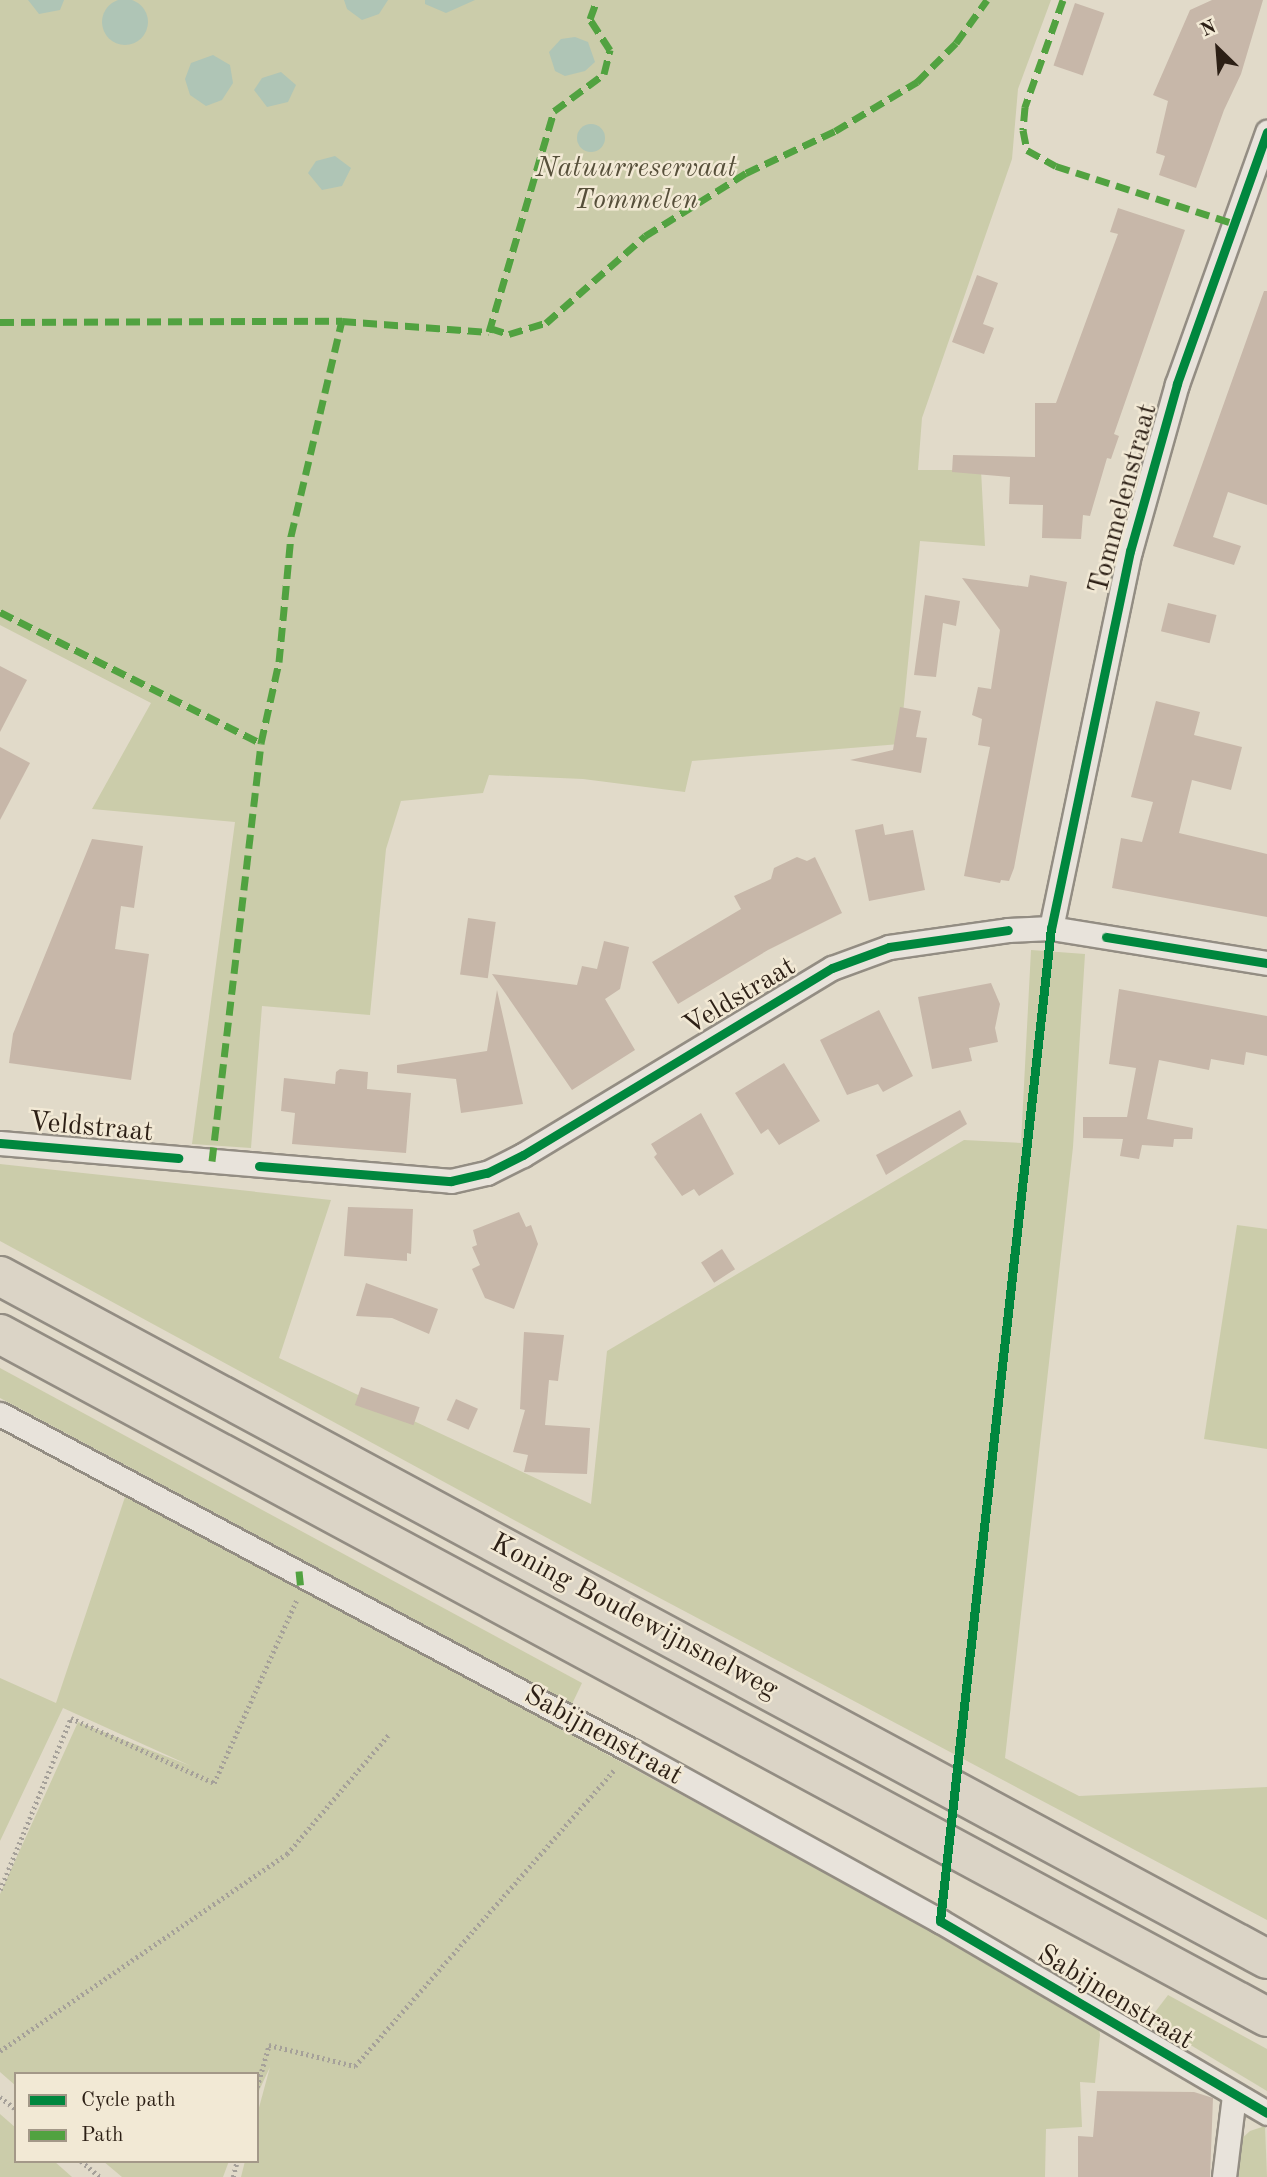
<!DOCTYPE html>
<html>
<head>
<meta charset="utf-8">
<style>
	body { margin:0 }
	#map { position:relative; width:1267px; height:2177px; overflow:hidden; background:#e1dac9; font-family:"Old Standard TT",serif }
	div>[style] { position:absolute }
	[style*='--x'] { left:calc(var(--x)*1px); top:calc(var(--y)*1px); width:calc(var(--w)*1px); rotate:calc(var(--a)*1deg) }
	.green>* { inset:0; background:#cbccaa }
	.water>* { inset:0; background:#afc5b6 }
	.round { border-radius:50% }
	.building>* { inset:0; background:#c7b7a9; transform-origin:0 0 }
	.path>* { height:4.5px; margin-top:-2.25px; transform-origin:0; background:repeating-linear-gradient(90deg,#a5a099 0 2px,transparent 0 5.5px) }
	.roads { filter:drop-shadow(2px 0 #938d83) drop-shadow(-2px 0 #938d83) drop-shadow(0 2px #938d83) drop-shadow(0 -2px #938d83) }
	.street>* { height:23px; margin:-11.5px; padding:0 11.5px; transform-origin:11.5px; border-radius:11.5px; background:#e8e3db }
	.highway>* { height:38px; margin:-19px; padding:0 19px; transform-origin:19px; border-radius:19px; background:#dbd4c6 }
	.quiet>* { height:7px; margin-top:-3.5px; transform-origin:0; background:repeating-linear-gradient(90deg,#51a240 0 14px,transparent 0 21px) }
	.cycleway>* { height:9px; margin:-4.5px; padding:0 4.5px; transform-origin:4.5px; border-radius:4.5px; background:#00873e }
	span { translate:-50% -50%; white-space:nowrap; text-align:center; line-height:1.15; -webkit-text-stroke:5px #f2e9d5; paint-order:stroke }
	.park-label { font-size:28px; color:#564f3a; font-style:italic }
	.street-label { font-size:28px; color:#2c1f15 }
	.legend { position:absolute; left:14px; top:2072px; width:245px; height:91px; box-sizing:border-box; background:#f2e9d5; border:2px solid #a39888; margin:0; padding:9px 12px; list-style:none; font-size:21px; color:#2c1f15 }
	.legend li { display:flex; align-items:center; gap:14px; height:35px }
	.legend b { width:35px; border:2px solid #a39888 }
	.north { position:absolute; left:1183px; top:14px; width:70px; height:70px; -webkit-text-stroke:5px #f2e9d5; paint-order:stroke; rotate:335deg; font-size:19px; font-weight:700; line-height:28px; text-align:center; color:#2c1f15 }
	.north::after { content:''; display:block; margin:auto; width:24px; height:32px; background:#2c1f15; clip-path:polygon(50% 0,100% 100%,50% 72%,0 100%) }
</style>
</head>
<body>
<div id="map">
	<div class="green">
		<i style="clip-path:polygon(0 0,1051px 0,1018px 89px,1012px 159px,922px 418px,918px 470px,981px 470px,985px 546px,920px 541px,900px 744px,692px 761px,685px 792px,583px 779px,489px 775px,483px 793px,401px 801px,386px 849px,370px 1015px,262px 1006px,251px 1148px,192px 1144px,235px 822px,92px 809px,151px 703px,0 625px)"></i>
		<i style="clip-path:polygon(1031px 950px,1085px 954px,1073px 1147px,1005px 1758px,1079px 1796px,1267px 1787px,1267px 1920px,586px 1559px,0 1241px,0 1164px,331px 1200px,279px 1358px,591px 1504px,607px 1351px,964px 1140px,1021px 1143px)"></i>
		<i style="clip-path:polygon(1237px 1225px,1267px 1229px,1267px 1449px,1204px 1439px)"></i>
		<i style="clip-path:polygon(0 1368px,582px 1683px,572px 1704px,0 1398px)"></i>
		<i style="clip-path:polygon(126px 1494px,1079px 2010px,1098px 2023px,1100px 2035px,1095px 2083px,1080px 2082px,1082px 2127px,1046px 2129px,1045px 2177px,241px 2177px,245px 2161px,257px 2161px,257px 2115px,270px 2067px,257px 2095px,257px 2074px,16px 2074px,16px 2086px,0 2072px,0 1894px,78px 1722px,191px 1766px,63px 1708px,0 1841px,0 1678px,56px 1703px)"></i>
		<i style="clip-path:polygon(1168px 1995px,1267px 2049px,1267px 2091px,1149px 2020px)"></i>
		<i style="clip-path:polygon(0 2114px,16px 2128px,16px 2161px,54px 2161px,72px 2177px,0 2177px)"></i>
		<i style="clip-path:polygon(1265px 2126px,1267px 2177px,1234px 2177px,1239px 2141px,1250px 2131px)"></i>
		<i style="clip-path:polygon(103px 2161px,229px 2161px,223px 2177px,122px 2177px)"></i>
	</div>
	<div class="water">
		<i class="round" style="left:102px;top:-1px;width:46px;height:46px"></i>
		<i style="clip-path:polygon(28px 0,64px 0,60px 10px,39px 14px)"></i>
		<i style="clip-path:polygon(344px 0,388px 0,379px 14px,362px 20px,347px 9px)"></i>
		<i style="clip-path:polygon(425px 0,475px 0,446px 13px,425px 4px)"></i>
		<i style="clip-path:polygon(575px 37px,588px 42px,595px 62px,585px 71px,565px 76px,555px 71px,549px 52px,561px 39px)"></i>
		<i style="clip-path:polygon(213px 55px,230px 65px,233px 83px,222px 100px,206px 106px,190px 95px,185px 79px,191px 63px)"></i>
		<i style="clip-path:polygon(281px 72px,296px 85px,288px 102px,267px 107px,254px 90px,262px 78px)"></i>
		<i class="round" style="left:577px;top:124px;width:28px;height:28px"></i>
		<i style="clip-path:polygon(335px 156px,351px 168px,342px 186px,322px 190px,308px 173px,316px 161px)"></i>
	</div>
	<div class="building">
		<i style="clip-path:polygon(1212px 0,1263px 0,1241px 74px,1224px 110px,1196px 188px,1159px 175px,1165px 156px,1156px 153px,1168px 101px,1153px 95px,1190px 10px)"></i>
		<i style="left:1075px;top:3px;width:31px;height:66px;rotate:19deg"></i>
		<i style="clip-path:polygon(1118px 208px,1185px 230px,1114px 434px,1119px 436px,1111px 459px,1107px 458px,1090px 516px,1083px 515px,1081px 539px,1042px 538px,1043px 505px,1009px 504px,1010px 477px,952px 472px,953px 455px,1035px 457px,1035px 403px,1056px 403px,1118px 234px,1110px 232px)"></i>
		<i style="clip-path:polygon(977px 275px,998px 283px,983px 324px,994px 328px,984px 354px,952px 342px)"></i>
		<i style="clip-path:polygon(1264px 291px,1267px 291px,1267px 505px,1228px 492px,1213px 537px,1241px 546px,1234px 565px,1173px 546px)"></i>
		<i style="clip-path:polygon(1030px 575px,1067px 582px,1014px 868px,1009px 881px,1001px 880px,1000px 883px,964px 876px,990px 747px,978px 745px,982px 719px,972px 715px,978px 687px,991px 689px,1000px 630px,962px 578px,1028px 587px)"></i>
		<i style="clip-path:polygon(925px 595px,960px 601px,956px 626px,943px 623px,936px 677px,914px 675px)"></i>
		<i style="left:1168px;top:603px;width:50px;height:29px;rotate:14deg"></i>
		<i style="clip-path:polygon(0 666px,27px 680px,0 732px)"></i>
		<i style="clip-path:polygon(1156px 701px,1200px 712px,1194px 735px,1242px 747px,1231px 790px,1192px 780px,1179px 833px,1267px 854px,1267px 917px,1112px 888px,1121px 838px,1142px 842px,1153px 802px,1131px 797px)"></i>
		<i style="clip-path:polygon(900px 707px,921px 711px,916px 737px,927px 738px,921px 773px,850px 760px,893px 750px)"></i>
		<i style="clip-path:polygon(0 747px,30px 763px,0 820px)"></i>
		<i style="clip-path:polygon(883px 824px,885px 835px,913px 830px,925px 890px,869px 901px,855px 830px)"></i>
		<i style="clip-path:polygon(92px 839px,143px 846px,134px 908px,121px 906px,115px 949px,149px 954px,131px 1080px,9px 1063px,13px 1034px)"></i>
		<i style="clip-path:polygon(797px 857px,807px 861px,815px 857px,842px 913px,768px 950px,678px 1004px,652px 962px,741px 909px,734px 896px,771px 879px,774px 868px)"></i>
		<i style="left:468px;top:918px;width:28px;height:57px;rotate:8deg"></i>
		<i style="clip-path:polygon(604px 941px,629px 947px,620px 989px,605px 999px,635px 1050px,572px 1090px,492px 974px,577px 985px,582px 966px,597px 969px)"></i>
		<i style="clip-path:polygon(991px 983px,1000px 1004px,995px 1028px,998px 1042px,969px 1048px,972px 1061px,932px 1069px,918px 997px)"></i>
		<i style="clip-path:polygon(1119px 989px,1267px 1016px,1267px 1056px,1246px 1052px,1244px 1065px,1211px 1059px,1209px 1070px,1159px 1060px,1147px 1119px,1193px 1128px,1192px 1139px,1174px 1139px,1173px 1147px,1142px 1145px,1139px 1159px,1120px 1156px,1123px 1139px,1083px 1138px,1083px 1117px,1127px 1117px,1136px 1068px,1109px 1064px)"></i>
		<i style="clip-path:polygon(497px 990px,523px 1104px,461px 1113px,456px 1079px,397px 1073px,397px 1065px,487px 1051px)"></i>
		<i style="clip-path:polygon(879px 1010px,913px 1076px,883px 1092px,878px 1084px,847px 1095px,820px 1040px)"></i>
		<i style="clip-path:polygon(784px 1063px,820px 1121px,779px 1145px,768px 1129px,761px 1134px,735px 1093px)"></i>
		<i style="clip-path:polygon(340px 1069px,368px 1072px,367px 1089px,411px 1093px,406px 1153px,292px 1144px,295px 1113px,281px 1111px,284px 1078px,335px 1084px,336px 1072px)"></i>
		<i style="clip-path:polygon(960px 1110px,967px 1124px,886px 1175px,876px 1155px)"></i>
		<i style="clip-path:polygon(701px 1113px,734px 1174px,699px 1196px,694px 1189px,682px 1196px,654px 1157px,657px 1154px,651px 1144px)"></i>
		<i style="clip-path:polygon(348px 1207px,413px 1209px,411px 1254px,407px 1253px,407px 1261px,344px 1256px)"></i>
		<i style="clip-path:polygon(519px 1212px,526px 1227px,531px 1225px,538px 1244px,514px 1309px,485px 1298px,472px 1269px,480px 1265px,472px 1247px,477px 1245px,473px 1230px)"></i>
		<i style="left:722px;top:1249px;width:24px;height:25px;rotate:57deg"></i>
		<i style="clip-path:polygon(366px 1283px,438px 1309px,429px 1334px,392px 1318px,356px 1316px)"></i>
		<i style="clip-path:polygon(524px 1332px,564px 1335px,558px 1381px,549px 1380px,545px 1425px,590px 1428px,587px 1474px,524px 1472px,528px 1455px,513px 1452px,525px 1410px,520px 1409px)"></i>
		<i style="left:361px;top:1387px;width:62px;height:19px;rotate:19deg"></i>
		<i style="left:456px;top:1399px;width:24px;height:23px;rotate:24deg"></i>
		<i style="clip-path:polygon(1097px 2091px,1194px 2092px,1213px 2098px,1210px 2177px,1078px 2177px,1078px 2136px,1093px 2137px)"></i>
	</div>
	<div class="path">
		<i style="--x:0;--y:1890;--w:186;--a:-67.6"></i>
		<i style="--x:71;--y:1718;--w:157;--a:24.4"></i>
		<i style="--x:214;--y:1783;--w:202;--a:-65.7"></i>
		<i style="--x:0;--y:2051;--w:348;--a:-34.5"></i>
		<i style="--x:287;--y:1854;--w:159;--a:-49.6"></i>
		<i style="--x:257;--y:2087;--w:44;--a:-74.1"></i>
		<i style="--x:269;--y:2045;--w:89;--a:13.7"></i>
		<i style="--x:355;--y:2066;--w:395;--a:-48.8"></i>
		<i style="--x:0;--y:2097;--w:20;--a:37"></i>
		<i style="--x:81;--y:2161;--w:25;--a:40"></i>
		<i style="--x:233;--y:2177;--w:16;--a:-76"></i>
	</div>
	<div class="roads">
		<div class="street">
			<i style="--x:1051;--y:928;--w:385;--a:-78.2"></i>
			<i style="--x:1130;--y:551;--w:173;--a:-74.3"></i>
			<i style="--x:1177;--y:384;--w:268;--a:-70.3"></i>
			<i style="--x:0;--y:1143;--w:453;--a:4.8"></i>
			<i style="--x:451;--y:1181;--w:37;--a:-13"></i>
			<i style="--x:487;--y:1173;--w:40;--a:-26.6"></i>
			<i style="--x:523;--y:1155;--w:361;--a:-31.2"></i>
			<i style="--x:832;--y:968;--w:61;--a:-20.2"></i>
			<i style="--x:889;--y:947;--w:120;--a:-8.1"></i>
			<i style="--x:1008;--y:930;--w:43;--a:-2.7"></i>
			<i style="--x:1051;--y:928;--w:219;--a:9.2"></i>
			<i style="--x:0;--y:1414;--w:716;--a:28.07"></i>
			<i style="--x:632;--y:1751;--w:352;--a:28.9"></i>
			<i style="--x:940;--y:1921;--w:379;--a:30.4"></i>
			<i style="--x:1224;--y:2177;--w:83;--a:-83"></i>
		</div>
		<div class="highway">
			<i style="--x:0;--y:1276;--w:1439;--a:28.33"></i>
			<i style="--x:0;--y:1334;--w:1439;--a:28.33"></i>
		</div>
	</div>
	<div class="quiet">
		<i style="--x:1063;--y:0;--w:114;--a:109.6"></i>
		<i style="--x:1025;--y:107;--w:23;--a:95"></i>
		<i style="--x:1023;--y:130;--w:20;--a:79"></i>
		<i style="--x:1027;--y:150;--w:33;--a:29"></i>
		<i style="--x:1056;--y:166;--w:185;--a:17.9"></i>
		<i style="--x:0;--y:322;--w:342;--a:-0.2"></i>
		<i style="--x:342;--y:321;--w:147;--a:4.3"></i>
		<i style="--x:489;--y:332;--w:230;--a:-73.6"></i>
		<i style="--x:554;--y:111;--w:62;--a:-36.5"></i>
		<i style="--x:604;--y:74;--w:25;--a:-76"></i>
		<i style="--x:610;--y:50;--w:37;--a:-123"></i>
		<i style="--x:590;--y:19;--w:20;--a:-70"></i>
		<i style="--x:490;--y:328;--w:20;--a:18"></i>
		<i style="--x:509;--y:334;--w:39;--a:-17"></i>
		<i style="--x:546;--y:323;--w:132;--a:-41.3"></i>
		<i style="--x:645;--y:236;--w:119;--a:-32"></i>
		<i style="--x:746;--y:173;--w:98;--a:-25.3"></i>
		<i style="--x:835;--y:131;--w:96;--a:-30.9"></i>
		<i style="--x:917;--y:82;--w:55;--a:-45"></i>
		<i style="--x:956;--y:43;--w:53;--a:-54.2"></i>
		<i style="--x:0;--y:612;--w:292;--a:26.7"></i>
		<i style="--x:212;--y:1161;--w:421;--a:-83.3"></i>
		<i style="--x:261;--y:743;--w:83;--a:-77.5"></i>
		<i style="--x:279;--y:662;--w:127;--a:-84.6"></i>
		<i style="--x:291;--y:536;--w:221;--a:-76.7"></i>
		<i style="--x:299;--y:1571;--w:20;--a:84"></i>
	</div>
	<div class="cycleway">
		<i style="--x:1267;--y:132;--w:268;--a:109.7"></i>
		<i style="--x:1177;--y:384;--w:173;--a:105.7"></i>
		<i style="--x:1130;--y:551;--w:385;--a:101.8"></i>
		<i style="--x:1051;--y:928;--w:999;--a:96.38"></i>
		<i style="--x:940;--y:1921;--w:379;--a:30.4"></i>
		<i style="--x:1106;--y:937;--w:163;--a:9.2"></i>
		<i style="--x:0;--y:1143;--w:179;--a:4.8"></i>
		<i style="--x:259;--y:1166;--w:193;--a:4.5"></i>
		<i style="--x:451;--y:1181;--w:37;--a:-13"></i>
		<i style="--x:487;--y:1173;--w:40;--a:-26.6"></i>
		<i style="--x:523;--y:1155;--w:361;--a:-31.2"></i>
		<i style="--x:832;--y:968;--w:61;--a:-20.2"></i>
		<i style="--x:889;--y:947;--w:120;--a:-8.1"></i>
	</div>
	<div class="park-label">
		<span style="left:636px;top:185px">Natuurreservaat<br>Tommelen</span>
	</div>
	<div class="street-label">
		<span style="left:1124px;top:499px;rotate:-75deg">Tommelenstraat</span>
		<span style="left:740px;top:997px;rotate:-31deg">Veldstraat</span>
		<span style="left:91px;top:1128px;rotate:5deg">Veldstraat</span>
		<span style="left:634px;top:1617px;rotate:28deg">Koning Boudewijnsnelweg</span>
		<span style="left:603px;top:1736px;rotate:29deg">Sabijnenstraat</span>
		<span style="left:1115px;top:1998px;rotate:31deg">Sabijnenstraat</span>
	</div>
	<ul class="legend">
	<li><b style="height:9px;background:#00873e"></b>Cycle path</li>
	<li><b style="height:9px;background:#51a240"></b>Path</li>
	</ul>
	<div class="north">N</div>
</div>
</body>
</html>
